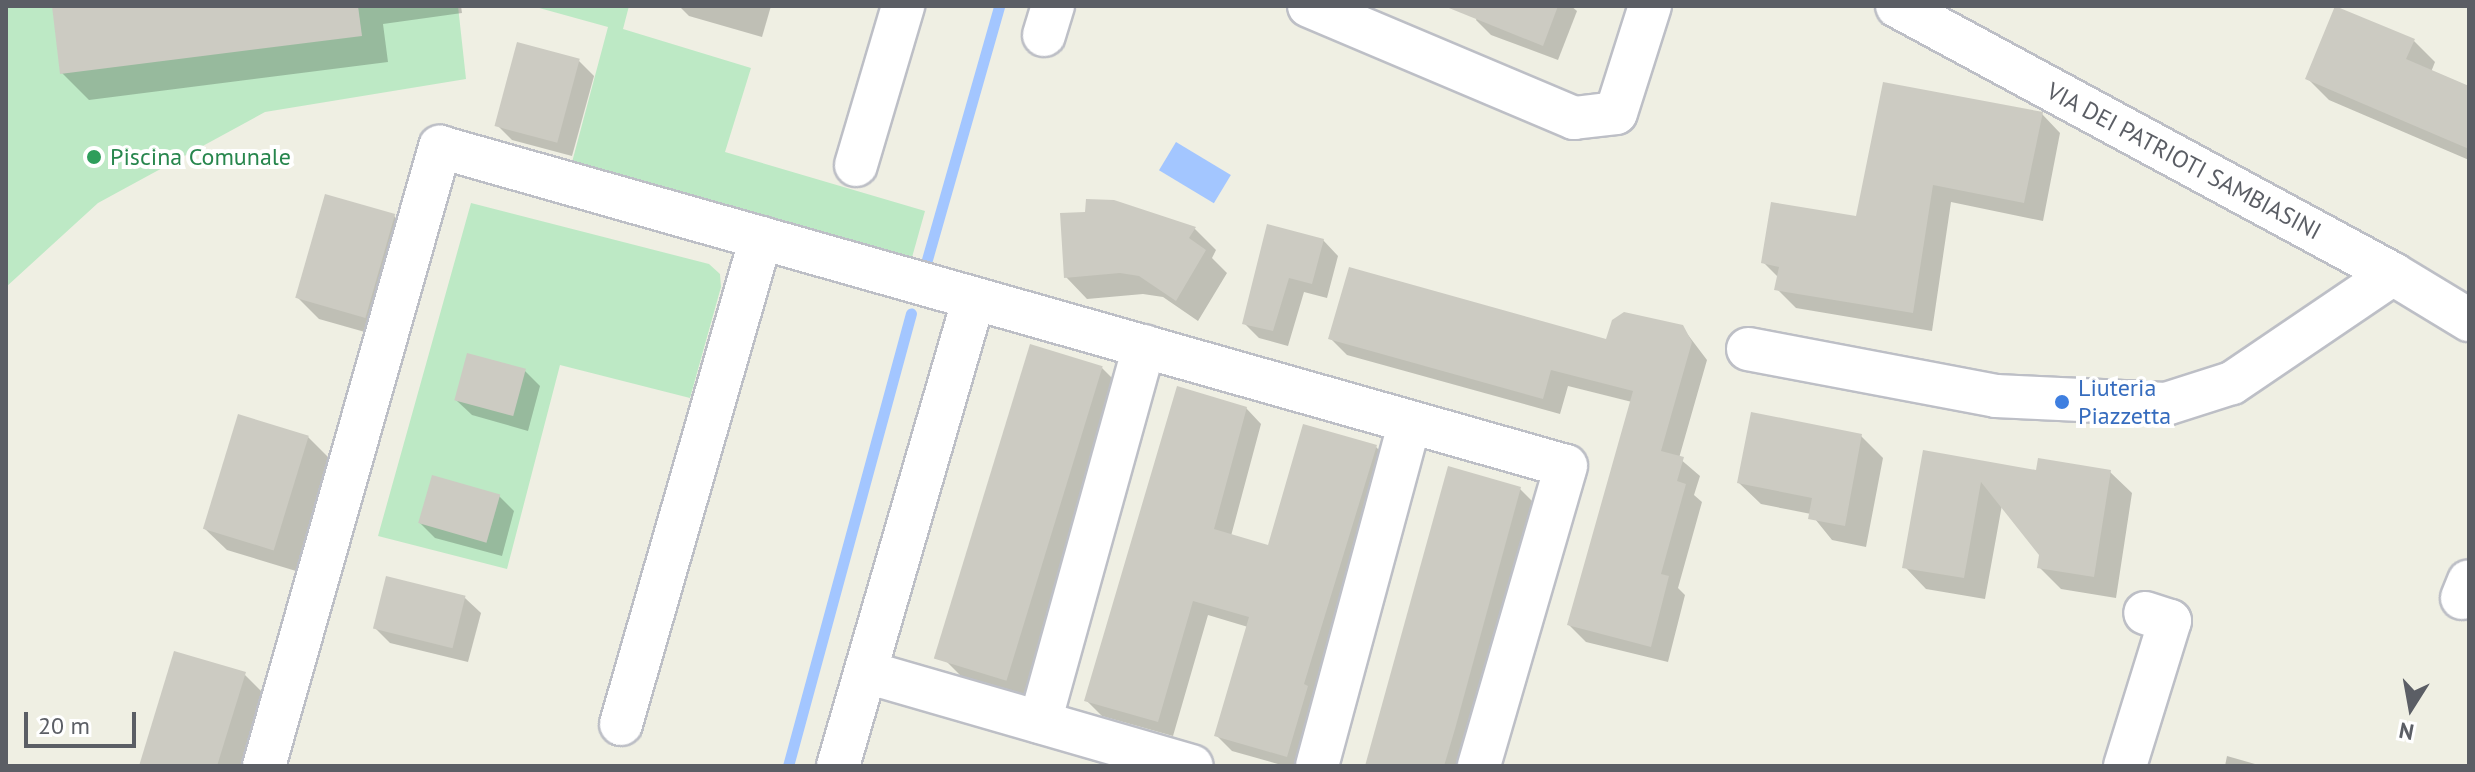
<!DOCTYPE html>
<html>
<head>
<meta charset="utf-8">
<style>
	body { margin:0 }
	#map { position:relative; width:2475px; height:772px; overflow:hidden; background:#efefe3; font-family:"PT Sans",sans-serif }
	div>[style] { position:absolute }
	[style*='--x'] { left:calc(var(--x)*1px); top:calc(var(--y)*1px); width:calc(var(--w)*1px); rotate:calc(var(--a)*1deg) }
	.green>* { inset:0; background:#bde9c5 }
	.water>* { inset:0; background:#a3c6ff; transform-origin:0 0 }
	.shadow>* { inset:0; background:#0003 }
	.stream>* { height:11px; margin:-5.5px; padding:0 5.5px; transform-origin:5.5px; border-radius:5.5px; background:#a3c6ff }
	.building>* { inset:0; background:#cccbc2; transform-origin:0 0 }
	.roads { filter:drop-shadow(2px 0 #bdbfc6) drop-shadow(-2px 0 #bdbfc6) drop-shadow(0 2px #bdbfc6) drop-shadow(0 -2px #bdbfc6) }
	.minor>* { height:42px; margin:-21px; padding:0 21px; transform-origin:21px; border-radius:21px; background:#fff }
	.dots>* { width:22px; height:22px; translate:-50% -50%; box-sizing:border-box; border:4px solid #fff; border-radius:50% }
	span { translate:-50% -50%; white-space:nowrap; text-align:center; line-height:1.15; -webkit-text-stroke:8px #fff; paint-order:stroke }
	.leisure-label { font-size:24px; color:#27864d }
	.left { translate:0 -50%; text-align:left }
	.street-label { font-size:24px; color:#5b5e65 }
	.shop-label { font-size:24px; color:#366cbe }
	.frame { position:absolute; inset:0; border:8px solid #5b5e65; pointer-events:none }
	.north { position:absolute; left:2371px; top:668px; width:80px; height:80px; -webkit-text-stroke:6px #fff; paint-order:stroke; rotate:191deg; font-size:22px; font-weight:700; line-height:32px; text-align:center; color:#5b5e65 }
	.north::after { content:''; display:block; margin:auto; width:28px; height:36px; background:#5b5e65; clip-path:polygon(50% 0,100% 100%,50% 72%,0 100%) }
	.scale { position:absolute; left:24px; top:712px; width:112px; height:36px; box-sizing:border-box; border:4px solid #5b5e65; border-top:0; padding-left:10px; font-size:24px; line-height:28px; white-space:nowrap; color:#5b5e65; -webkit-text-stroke:6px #fff; paint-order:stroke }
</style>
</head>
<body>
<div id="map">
	<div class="green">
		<i style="clip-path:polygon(6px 6px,458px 6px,466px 79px,265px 112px,98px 203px,6px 287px)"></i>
		<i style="clip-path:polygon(532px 6px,629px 6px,623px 29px,751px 68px,725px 152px,925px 211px,911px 261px,571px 166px,608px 27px)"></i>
		<i style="clip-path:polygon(471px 203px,709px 264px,720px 274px,721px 287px,690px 398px,560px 365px,507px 569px,378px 536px)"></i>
	</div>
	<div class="water">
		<i style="left:1176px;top:142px;width:64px;height:33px;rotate:31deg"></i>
	</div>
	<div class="shadow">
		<i style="clip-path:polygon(54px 6px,461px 6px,462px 13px,383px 24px,388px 62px,89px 100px,62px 73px)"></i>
		<i style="clip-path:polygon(679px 6px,771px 6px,762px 37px,689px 16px)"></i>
		<i style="clip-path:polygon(1481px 6px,1571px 6px,1577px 11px,1558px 60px,1491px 35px,1476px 20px)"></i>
		<i style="clip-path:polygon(2413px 40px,2435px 62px,2431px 72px,2469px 88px,2469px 160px,2329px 100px,2307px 78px)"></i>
		<i style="clip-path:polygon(579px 61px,594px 76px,572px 156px,512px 140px,497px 125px)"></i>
		<i style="clip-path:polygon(2042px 114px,2060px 133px,2043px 221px,1951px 202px,1932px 331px,1796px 308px,1777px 289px,1779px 278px,1763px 262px,1858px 218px)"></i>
		<i style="clip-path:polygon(1087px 214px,1195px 229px,1216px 250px,1212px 258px,1227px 273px,1198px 321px,1163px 297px,1143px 294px,1087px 299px,1066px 277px)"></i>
		<i style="clip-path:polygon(394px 216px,415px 238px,386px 338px,319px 319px,297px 297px)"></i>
		<i style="clip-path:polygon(1323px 240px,1338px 256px,1327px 298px,1304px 292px,1288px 346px,1259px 338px,1244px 323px)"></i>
		<i style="clip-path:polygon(1682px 327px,1707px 360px,1679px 458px,1700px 476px,1694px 495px,1702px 502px,1678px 588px,1685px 595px,1668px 662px,1586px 642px,1569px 625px,1632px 402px,1568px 386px,1560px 414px,1347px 355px,1330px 338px,1608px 341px)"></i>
		<i style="clip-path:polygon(1102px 368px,1117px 383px,1031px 696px,961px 676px,945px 660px)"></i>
		<i style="clip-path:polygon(525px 371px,540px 386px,528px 431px,472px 415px,456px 400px)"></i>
		<i style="clip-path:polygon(1246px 408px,1261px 424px,1231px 536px,1270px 547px,1376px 447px,1391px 462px,1304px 766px,1285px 766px,1232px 751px,1216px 735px,1248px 627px,1208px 615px,1173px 736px,1102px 716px,1087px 701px)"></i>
		<i style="clip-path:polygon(1861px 436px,1883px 458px,1866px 547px,1832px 540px,1811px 514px,1761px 504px,1739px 483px)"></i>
		<i style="clip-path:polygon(308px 437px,330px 459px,296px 571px,227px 550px,205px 529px)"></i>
		<i style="clip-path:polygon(1924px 453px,2037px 472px,2110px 472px,2132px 493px,2116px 598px,2061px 589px,2039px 567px,2041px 555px,2002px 505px,1985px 599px,1926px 589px,1905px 567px)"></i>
		<i style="clip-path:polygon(1520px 489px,1535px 504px,1462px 766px,1366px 766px)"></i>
		<i style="clip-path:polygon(499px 496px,514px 511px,502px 556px,435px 538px,420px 523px)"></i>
		<i style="clip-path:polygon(465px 598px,481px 613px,468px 662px,390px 643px,375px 628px)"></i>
		<i style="clip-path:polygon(244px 674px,266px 696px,245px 766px,141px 766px)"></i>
		<i style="clip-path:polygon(2227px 756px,2262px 766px,2225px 766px)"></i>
	</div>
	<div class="stream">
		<i style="--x:926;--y:263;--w:267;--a:-74.1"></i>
		<i style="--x:788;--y:766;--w:469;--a:-74.8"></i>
	</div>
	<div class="building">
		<i style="clip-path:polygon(52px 6px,358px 6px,362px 36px,60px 74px)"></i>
		<i style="clip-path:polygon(1444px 6px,1558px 6px,1543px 46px)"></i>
		<i style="clip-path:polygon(2335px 6px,2415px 39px,2406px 59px,2469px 86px,2469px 149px,2305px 79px)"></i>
		<i style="left:517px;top:42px;width:65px;height:87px;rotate:15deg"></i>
		<i style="clip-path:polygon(1883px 82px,2043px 112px,2024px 203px,1933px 185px,1913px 313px,1774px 290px,1779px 267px,1761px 263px,1771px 202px,1856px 216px)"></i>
		<i style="left:325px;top:194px;width:73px;height:108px;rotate:16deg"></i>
		<i style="clip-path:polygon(1086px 199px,1114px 200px,1196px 227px,1189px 238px,1206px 250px,1176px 301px,1139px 276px,1120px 273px,1064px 278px,1060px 213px,1085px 212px)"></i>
		<i style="clip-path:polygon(1267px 224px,1324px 239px,1312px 284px,1289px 278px,1273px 331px,1242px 324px)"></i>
		<i style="clip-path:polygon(1349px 267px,1606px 339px,1612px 320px,1624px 312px,1683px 325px,1692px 342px,1661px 451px,1684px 457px,1677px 481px,1686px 484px,1661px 574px,1669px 576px,1651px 647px,1567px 625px,1633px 391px,1551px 370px,1543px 399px,1328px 339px)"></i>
		<i style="left:1030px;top:344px;width:76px;height:329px;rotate:17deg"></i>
		<i style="left:467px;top:353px;width:61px;height:49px;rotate:15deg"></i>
		<i style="clip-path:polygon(1177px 386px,1247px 407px,1214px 529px,1268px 545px,1303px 424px,1377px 445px,1304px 684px,1308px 686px,1287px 757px,1214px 736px,1249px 617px,1193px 601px,1158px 722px,1084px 701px)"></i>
		<i style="clip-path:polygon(1751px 412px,1862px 434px,1845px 526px,1808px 519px,1812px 498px,1737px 483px)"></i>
		<i style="left:238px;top:414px;width:74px;height:120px;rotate:17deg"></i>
		<i style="clip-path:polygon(1923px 450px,2036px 470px,2038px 458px,2111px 470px,2094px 577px,2037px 568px,2039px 555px,1981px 482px,1964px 578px,1902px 568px)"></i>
		<i style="clip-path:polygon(1448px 466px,1521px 487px,1455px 729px,1444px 766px,1365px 766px)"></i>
		<i style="left:432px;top:475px;width:71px;height:50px;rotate:16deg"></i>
		<i style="left:386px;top:576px;width:82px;height:54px;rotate:14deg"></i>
		<i style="clip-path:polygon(174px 651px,246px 672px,217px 766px,139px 766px)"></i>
	</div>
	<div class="roads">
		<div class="minor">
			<i style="--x:1309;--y:6;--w:288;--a:22.9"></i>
			<i style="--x:1574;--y:118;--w:42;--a:-6.8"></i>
			<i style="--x:1616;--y:113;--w:112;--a:-72.4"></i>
			<i style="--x:1897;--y:6;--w:564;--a:28.38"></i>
			<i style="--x:2393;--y:274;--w:89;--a:31.2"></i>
			<i style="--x:1044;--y:35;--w:30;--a:-73"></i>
			<i style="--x:856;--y:165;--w:166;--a:-73.5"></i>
			<i style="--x:1748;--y:349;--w:252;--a:10.7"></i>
			<i style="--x:1996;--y:396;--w:170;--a:2.7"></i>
			<i style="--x:2166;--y:404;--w:69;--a:-17.7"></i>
			<i style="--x:2232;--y:383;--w:194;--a:-34.1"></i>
			<i style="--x:2462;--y:598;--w:18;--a:-68"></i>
			<i style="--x:866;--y:672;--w:339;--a:16.1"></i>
			<i style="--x:1040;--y:722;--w:390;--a:-74.5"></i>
			<i style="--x:621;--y:724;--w:506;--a:-73.93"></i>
			<i style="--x:264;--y:766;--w:644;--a:-74.13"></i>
			<i style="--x:440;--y:147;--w:1170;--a:15.82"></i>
			<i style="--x:1566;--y:466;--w:312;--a:106.2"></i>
			<i style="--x:838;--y:766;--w:487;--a:-73.8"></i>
			<i style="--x:1317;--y:766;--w:356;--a:-74.9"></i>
			<i style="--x:2125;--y:766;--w:152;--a:-72.8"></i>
			<i style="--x:2170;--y:621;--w:26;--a:-162"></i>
		</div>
	</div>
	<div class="dots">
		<i style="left:94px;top:157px;background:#2e9e5b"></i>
		<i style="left:2062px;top:402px;background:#3f7fe0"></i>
	</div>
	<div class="leisure-label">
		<span class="left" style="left:110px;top:157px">Piscina Comunale</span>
	</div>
	<div class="street-label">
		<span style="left:2184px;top:161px;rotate:28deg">VIA DEI PATRIOTI SAMBIASINI</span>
	</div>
	<div class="shop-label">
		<span class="left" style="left:2078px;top:402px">Liuteria<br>Piazzetta</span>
	</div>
	<div class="frame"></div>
	<div class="north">N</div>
	<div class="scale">20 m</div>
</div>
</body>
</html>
